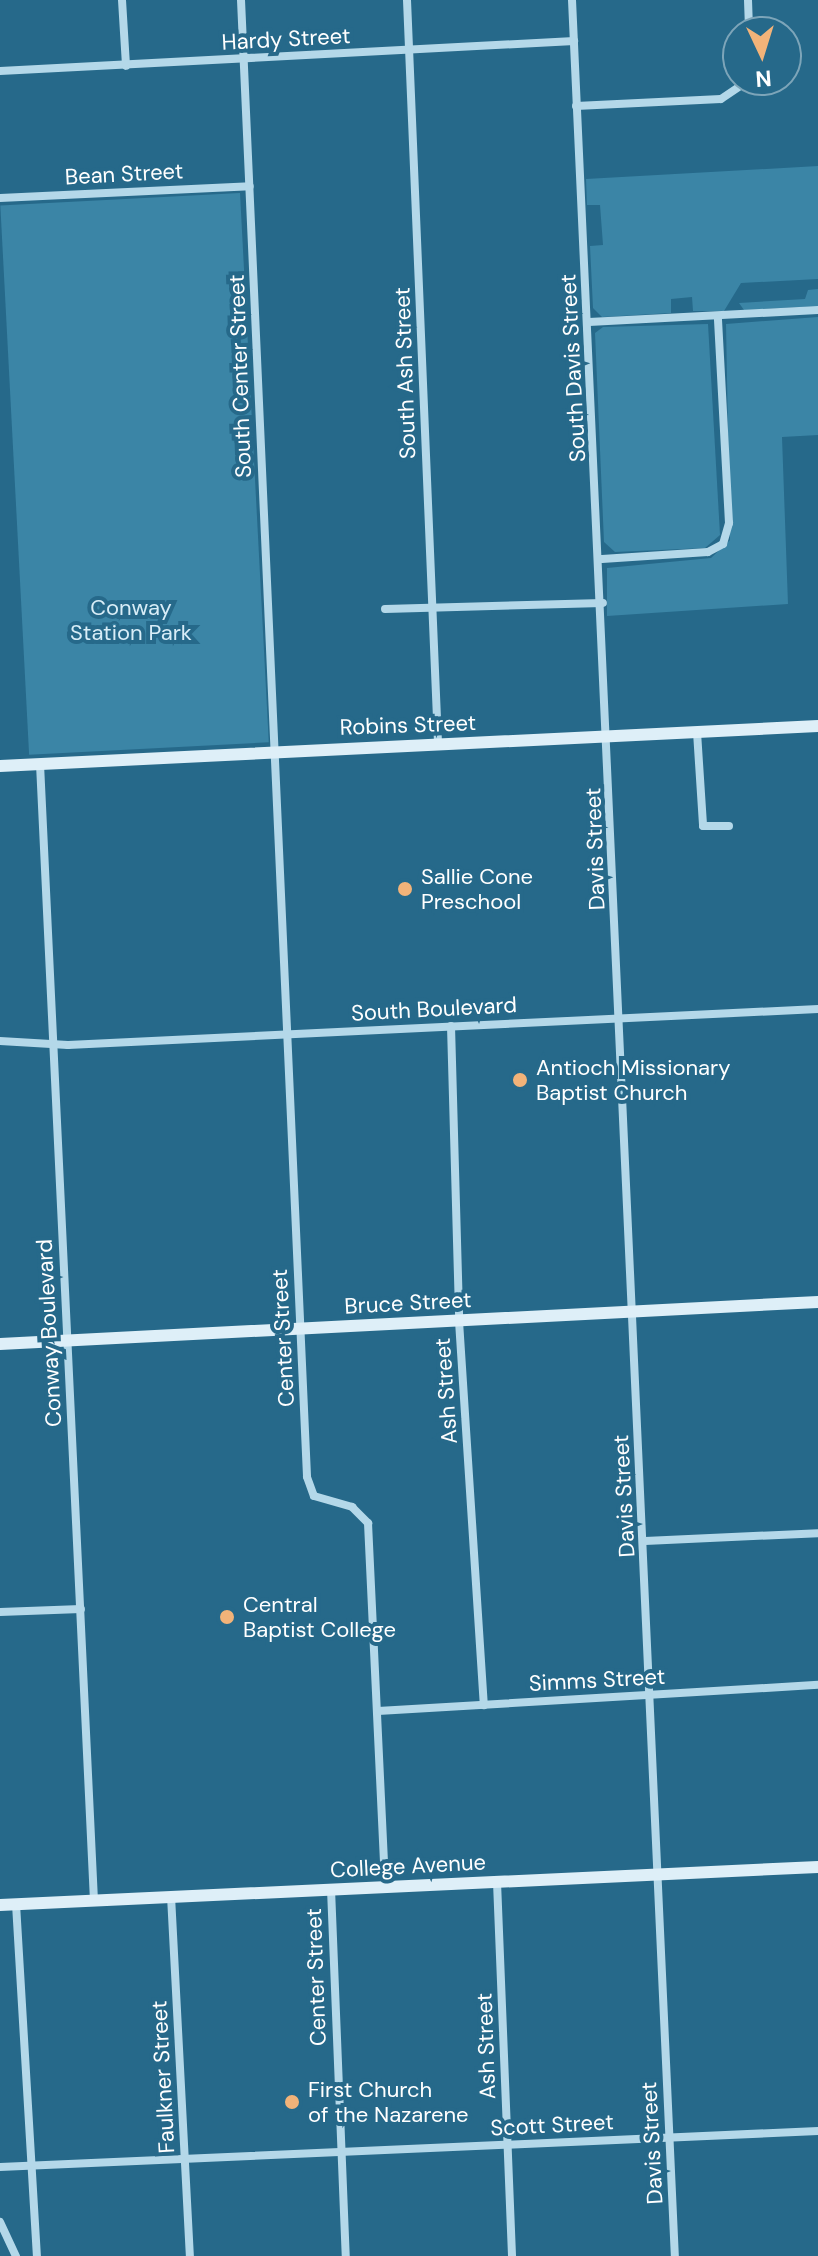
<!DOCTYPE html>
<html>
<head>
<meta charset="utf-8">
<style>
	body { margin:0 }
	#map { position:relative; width:818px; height:2256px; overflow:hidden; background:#26698a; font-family:"DM Sans",sans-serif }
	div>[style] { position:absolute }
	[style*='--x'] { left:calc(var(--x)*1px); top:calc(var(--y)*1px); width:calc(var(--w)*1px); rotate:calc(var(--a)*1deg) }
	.green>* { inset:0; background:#3b85a6; transform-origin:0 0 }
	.street>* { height:8px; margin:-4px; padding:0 4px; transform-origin:4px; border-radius:4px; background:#b4d8e9 }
	.secondary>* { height:12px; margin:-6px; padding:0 6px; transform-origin:6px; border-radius:6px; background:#deeff8 }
	.dots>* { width:22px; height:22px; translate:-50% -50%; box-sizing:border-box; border:4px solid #26698a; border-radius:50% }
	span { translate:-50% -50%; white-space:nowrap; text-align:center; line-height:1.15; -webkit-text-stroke:8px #26698a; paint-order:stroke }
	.street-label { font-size:22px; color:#fff }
	.park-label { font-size:22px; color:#d8edf7 }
	.poi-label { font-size:22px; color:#fff }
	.left { translate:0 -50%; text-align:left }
	.north { position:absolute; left:722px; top:16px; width:80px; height:80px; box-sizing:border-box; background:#26698a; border:2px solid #7da5b9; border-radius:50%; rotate:176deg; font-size:22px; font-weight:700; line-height:32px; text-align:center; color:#fff }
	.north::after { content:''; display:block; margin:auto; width:28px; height:36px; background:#f2b379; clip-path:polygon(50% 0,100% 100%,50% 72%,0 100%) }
</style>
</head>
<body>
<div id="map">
	<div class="green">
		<i style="clip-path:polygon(818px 166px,818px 279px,741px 283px,724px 311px,693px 311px,692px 297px,671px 299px,671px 313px,602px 317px,593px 308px,590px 246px,603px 245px,600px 205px,587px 205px,586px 179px)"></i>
		<i style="left:240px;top:193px;width:550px;height:240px;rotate:87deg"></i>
		<i style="clip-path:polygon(818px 289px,818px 306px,744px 310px,739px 303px,805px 299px,808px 290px)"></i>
		<i style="clip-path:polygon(818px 317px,818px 435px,782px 437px,788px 604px,607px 616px,607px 568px,711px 558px,730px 540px,726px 324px)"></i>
		<i style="clip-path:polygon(708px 324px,720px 535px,705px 548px,615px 552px,604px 542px,595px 333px,603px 327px)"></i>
	</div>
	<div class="street">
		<i style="--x:122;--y:0;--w:66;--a:86.5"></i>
		<i style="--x:241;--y:0;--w:1478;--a:87.44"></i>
		<i style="--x:307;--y:1477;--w:20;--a:70"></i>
		<i style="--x:314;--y:1496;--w:40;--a:16"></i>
		<i style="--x:352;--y:1507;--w:23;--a:45"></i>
		<i style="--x:368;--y:1523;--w:364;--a:87.3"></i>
		<i style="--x:407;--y:0;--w:745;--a:87.61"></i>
		<i style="--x:572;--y:0;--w:2258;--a:87.39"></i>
		<i style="--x:748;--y:0;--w:32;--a:88"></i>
		<i style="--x:0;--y:71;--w:575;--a:-2.99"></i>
		<i style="--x:576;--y:106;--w:145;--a:-2.8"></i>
		<i style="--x:721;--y:99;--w:34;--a:-34"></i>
		<i style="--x:0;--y:198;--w:250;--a:-2.7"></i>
		<i style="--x:589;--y:322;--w:229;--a:-3"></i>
		<i style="--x:602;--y:559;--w:106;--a:-3.8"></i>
		<i style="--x:708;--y:552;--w:17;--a:-28"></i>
		<i style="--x:723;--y:544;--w:22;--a:-74"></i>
		<i style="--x:729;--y:523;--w:205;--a:-93.1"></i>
		<i style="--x:385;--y:609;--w:218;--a:-1.6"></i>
		<i style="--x:697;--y:732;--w:94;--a:86.3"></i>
		<i style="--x:703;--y:826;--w:26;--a:0"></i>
		<i style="--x:40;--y:764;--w:1137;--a:87.28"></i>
		<i style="--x:451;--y:1026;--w:295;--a:88.4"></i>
		<i style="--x:459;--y:1321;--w:385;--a:86.3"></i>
		<i style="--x:0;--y:1041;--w:68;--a:3.4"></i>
		<i style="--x:68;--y:1045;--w:751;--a:-2.75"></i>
		<i style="--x:645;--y:1541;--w:173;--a:-2.6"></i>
		<i style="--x:0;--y:1612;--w:81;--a:-2.1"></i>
		<i style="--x:378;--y:1711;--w:441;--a:-3.4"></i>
		<i style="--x:497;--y:1882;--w:374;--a:87.7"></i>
		<i style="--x:331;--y:1889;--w:367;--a:87.7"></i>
		<i style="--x:171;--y:1896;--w:361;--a:87"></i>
		<i style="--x:16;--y:1904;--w:353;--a:86.6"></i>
		<i style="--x:0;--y:2167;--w:819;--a:-2.52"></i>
		<i style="--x:0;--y:2222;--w:38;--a:65"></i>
	</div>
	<div class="secondary">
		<i style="--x:0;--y:766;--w:819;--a:-2.8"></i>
		<i style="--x:0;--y:1344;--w:819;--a:-2.94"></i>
		<i style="--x:0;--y:1905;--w:819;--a:-2.66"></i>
	</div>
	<div class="dots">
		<i style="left:405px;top:889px;background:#f2b379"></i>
		<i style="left:520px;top:1080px;background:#f2b379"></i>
		<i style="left:227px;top:1617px;background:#f2b379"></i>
		<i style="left:292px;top:2102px;background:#f2b379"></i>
	</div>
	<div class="street-label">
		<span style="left:286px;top:39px;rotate:-3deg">Hardy Street</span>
		<span style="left:124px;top:174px;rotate:-3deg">Bean Street</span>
		<span style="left:573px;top:368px;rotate:-93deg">South Davis Street</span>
		<span style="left:405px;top:373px;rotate:-92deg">South Ash Street</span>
		<span style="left:240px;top:376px;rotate:-92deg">South Center Street</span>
		<span style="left:408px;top:725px;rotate:-2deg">Robins Street</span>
		<span style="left:595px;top:849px;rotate:-92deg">Davis Street</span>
		<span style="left:434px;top:1009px;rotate:-3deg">South Boulevard</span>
		<span style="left:408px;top:1303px;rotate:-3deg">Bruce Street</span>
		<span style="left:49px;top:1333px;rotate:-93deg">Conway Boulevard</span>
		<span style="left:283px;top:1338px;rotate:-93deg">Center Street</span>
		<span style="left:446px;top:1391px;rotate:-94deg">Ash Street</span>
		<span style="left:624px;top:1496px;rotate:-93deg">Davis Street</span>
		<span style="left:597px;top:1680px;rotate:-3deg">Simms Street</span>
		<span style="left:408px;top:1866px;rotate:-3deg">College Avenue</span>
		<span style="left:316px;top:1977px;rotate:-92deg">Center Street</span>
		<span style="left:486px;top:2046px;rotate:-92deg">Ash Street</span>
		<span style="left:163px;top:2077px;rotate:-93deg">Faulkner Street</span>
		<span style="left:552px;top:2125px;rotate:-3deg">Scott Street</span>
		<span style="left:652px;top:2143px;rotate:-93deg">Davis Street</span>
	</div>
	<div class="park-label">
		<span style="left:131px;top:620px">Conway<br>Station Park</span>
	</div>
	<div class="poi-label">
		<span class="left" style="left:421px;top:889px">Sallie Cone<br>Preschool</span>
		<span class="left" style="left:536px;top:1080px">Antioch Missionary<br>Baptist Church</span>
		<span class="left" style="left:243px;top:1617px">Central<br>Baptist College</span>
		<span class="left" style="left:308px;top:2102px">First Church<br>of the Nazarene</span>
	</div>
	<div class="north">N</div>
</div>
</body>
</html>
